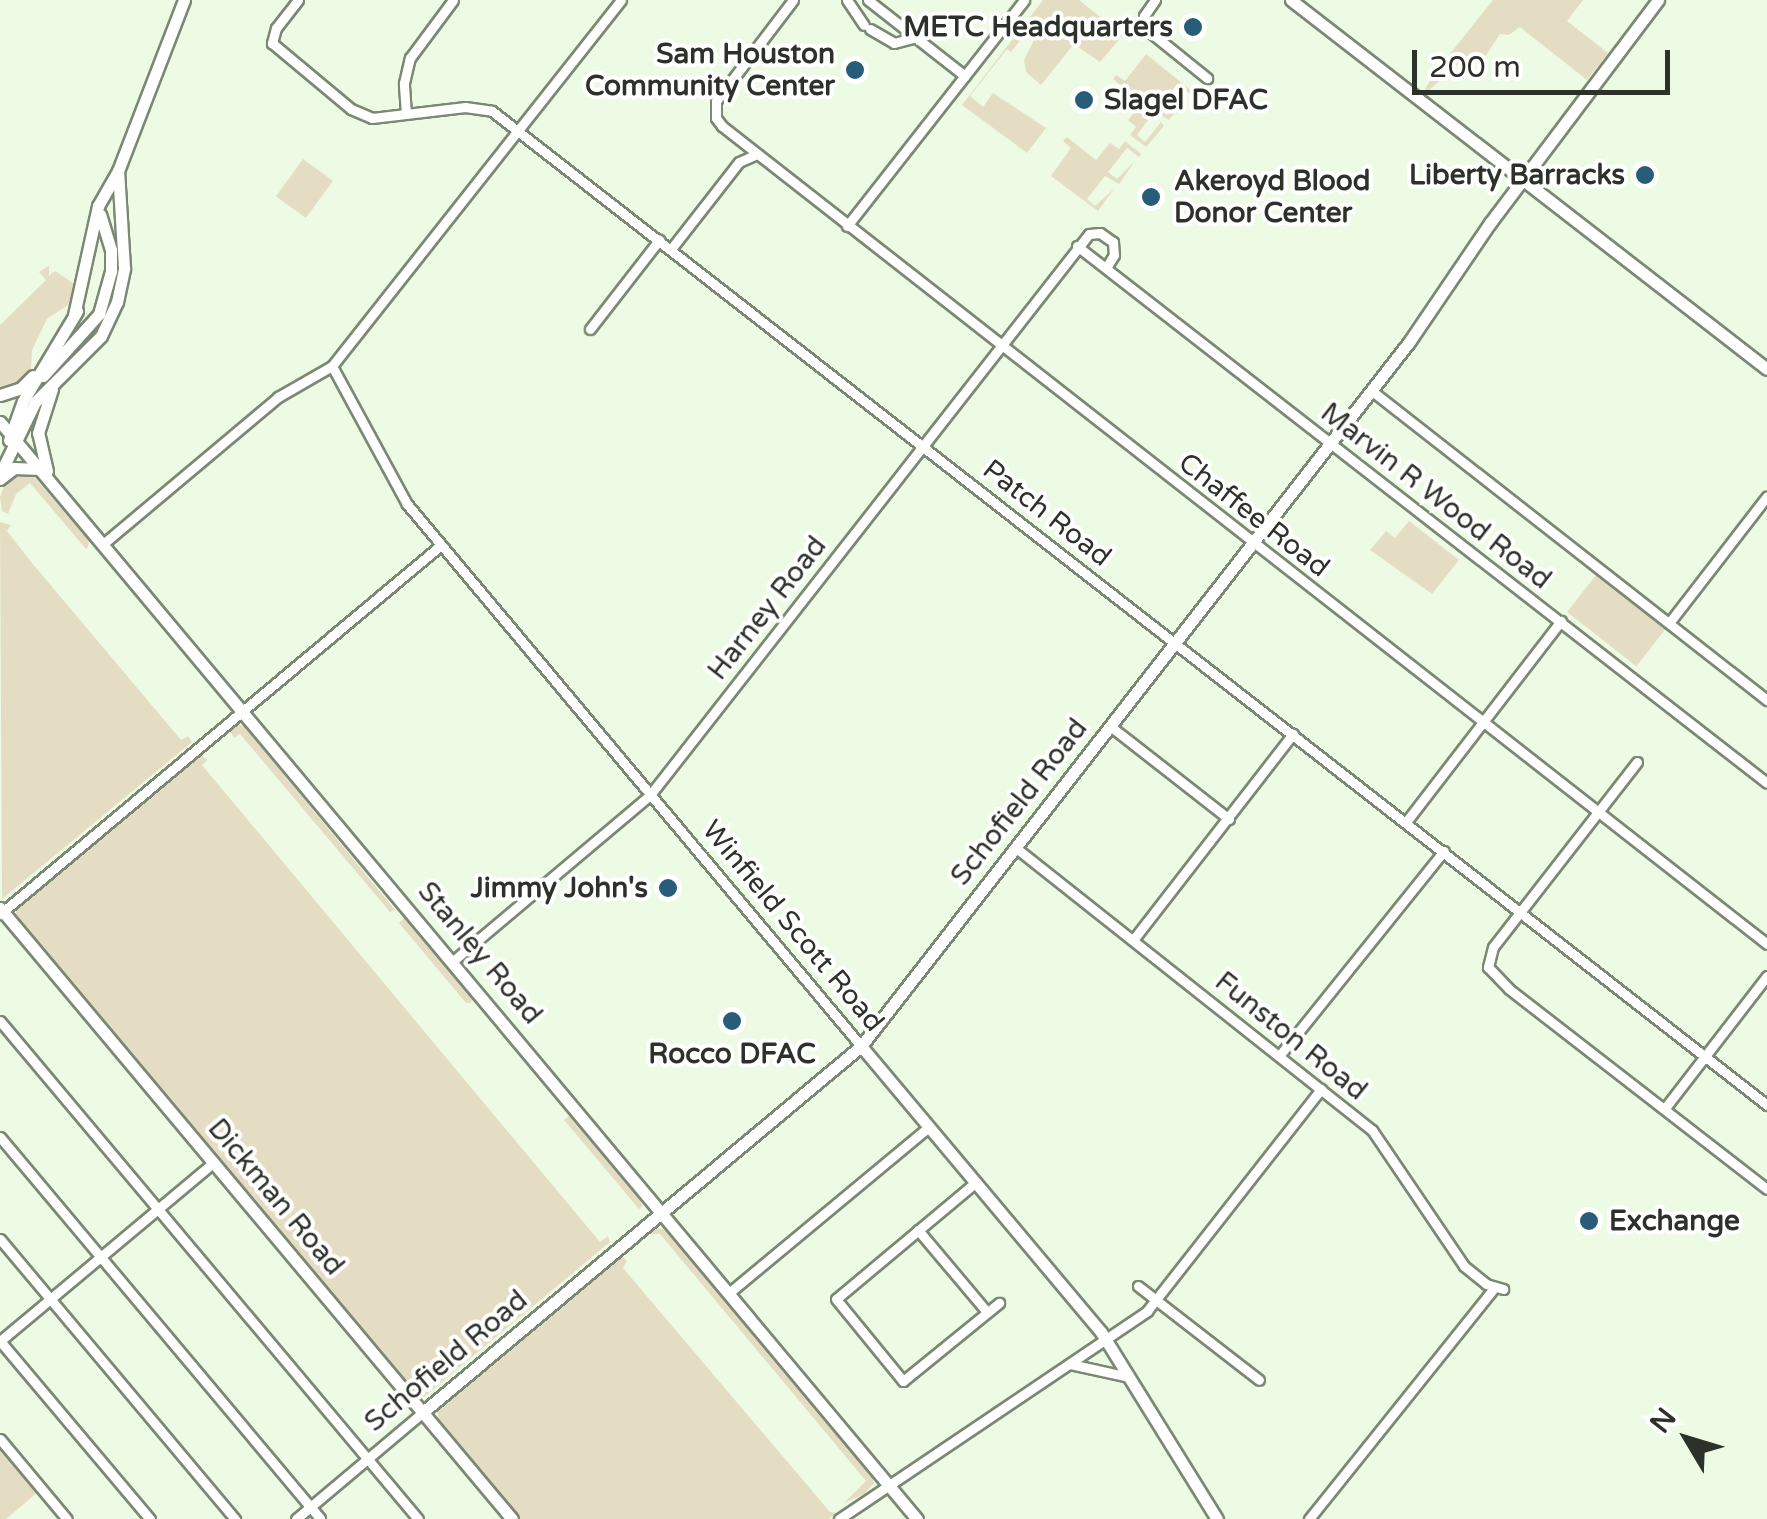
<!DOCTYPE html>
<html>
<head>
<meta charset="utf-8">
<style>
	body { margin:0 }
	#map { position:relative; width:1767px; height:1519px; overflow:hidden; background:#edfbe4; font-family:"Varela Round",sans-serif }
	div>[style] { position:absolute }
	[style*='--x'] { left:calc(var(--x)*1px); top:calc(var(--y)*1px); width:calc(var(--w)*1px); rotate:calc(var(--a)*1deg) }
	.green>* { inset:0; background:#e5ddc3; transform-origin:0 0 }
	.roads { filter:drop-shadow(2px 0 #7b8873) drop-shadow(-2px 0 #7b8873) drop-shadow(0 2px #7b8873) drop-shadow(0 -2px #7b8873) }
	.street>* { height:9px; margin:-4.5px; padding:0 4.5px; transform-origin:4.5px; border-radius:4.5px; background:#fff }
	.secondary>* { height:11px; margin:-5.5px; padding:0 5.5px; transform-origin:5.5px; border-radius:5.5px; background:#fff }
	.dots>* { width:28px; height:28px; translate:-50% -50%; box-sizing:border-box; border:5px solid #fff; border-radius:50% }
	span { translate:-50% -50%; white-space:nowrap; text-align:center; line-height:1.15; -webkit-text-stroke:8px #fff; paint-order:stroke }
	.poi-label { font-size:28px; color:#2c3129; font-weight:700 }
	.right { translate:-100% -50%; text-align:right }
	.left { translate:0 -50%; text-align:left }
	.street-label { font-size:28px; color:#2c3129 }
	.north { position:absolute; left:1637px; top:1389px; width:100px; height:100px; -webkit-text-stroke:8px #fff; paint-order:stroke; rotate:308deg; font-size:28px; font-weight:700; line-height:40px; text-align:center; color:#2c3129 }
	.north::after { content:''; display:block; margin:auto; width:35px; height:45px; background:#2c3129; clip-path:polygon(50% 0,100% 100%,50% 72%,0 100%) }
	.scale { position:absolute; left:1412px; top:50px; width:258px; height:45px; box-sizing:border-box; border:5px solid #2c3129; border-top:0; padding-left:12px; font-size:30px; line-height:35px; white-space:nowrap; color:#2c3129; -webkit-text-stroke:8px #fff; paint-order:stroke }
</style>
</head>
<body>
<div id="map">
	<div class="green">
		<i style="clip-path:polygon(1043px 0,1079px 0,1123px 35px,1100px 62px,1074px 44px,1041px 85px,1026px 72px,1024px 60px,1036px 36px,1030px 17px)"></i>
		<i style="clip-path:polygon(1493px 0,1583px 0,1567px 21px,1608px 53px,1587px 80px,1520px 27px,1509px 35px,1500px 34px,1483px 60px,1459px 63px,1427px 92px,1425px 89px,1437px 70px)"></i>
		<i style="clip-path:polygon(1022px 27px,1022px 38px,1011px 52px,1007px 49px,970px 96px,983px 107px,993px 93px,1046px 128px,1027px 153px,962px 105px)"></i>
		<i style="clip-path:polygon(1146px 54px,1192px 91px,1189px 93px,1177px 84px,1158px 108px,1167px 115px,1182px 96px,1185px 100px,1169px 120px,1155px 111px,1137px 135px,1145px 142px,1161px 122px,1164px 126px,1146px 147px,1130px 135px,1136px 127px,1128px 120px,1142px 103px,1113px 79px,1116px 75px,1125px 81px)"></i>
		<i style="clip-path:polygon(1067px 137px,1096px 160px,1110px 143px,1119px 149px,1125px 141px,1141px 154px,1139px 157px,1127px 148px,1108px 172px,1117px 179px,1135px 161px,1119px 184px,1105px 176px,1087px 199px,1095px 206px,1114px 189px,1098px 211px,1051px 176px,1071px 148px,1063px 141px)"></i>
		<i style="left:303px;top:159px;width:37px;height:46px;rotate:36deg"></i>
		<i style="clip-path:polygon(49px 266px,49px 276px,55px 271px,76px 285px,68px 305px,47px 319px,32px 350px,31px 370px,15px 385px,0 387px,0 325px,46px 280px,39px 272px)"></i>
		<i style="clip-path:polygon(18px 473px,31px 473px,89px 541px,88px 547px,86px 549px,30px 483px,16px 494px,8px 514px,2px 511px,0 497px,7px 478px)"></i>
		<i style="clip-path:polygon(1409px 521px,1459px 560px,1432px 594px,1370px 550px,1386px 531px,1395px 538px)"></i>
		<i style="clip-path:polygon(0 522px,11px 525px,7px 531px,32px 563px,181px 740px,188px 736px,192px 742px,2px 899px)"></i>
		<i style="left:1596px;top:575px;width:88px;height:47px;rotate:38deg"></i>
		<i style="clip-path:polygon(238px 724px,244px 726px,395px 910px,390px 912px,240px 734px,234px 738px,230px 731px)"></i>
		<i style="clip-path:polygon(201px 755px,208px 760px,202px 765px,600px 1242px,608px 1236px,610px 1242px,424px 1397px,416px 1396px,16px 921px,16px 908px)"></i>
		<i style="clip-path:polygon(404px 918px,472px 999px,471px 1003px,466px 1003px,399px 923px)"></i>
		<i style="clip-path:polygon(570px 1115px,636px 1194px,643px 1206px,639px 1209px,564px 1120px)"></i>
		<i style="clip-path:polygon(653px 1227px,667px 1230px,870px 1473px,874px 1483px,864px 1494px,844px 1503px,866px 1481px,660px 1234px,650px 1234px,629px 1249px)"></i>
		<i style="clip-path:polygon(621px 1255px,627px 1261px,623px 1268px,830px 1512px,837px 1513px,828px 1519px,519px 1519px,439px 1423px,437px 1408px)"></i>
		<i style="clip-path:polygon(0 1447px,38px 1492px,6px 1519px,0 1519px)"></i>
	</div>
	<div class="roads">
		<div class="street">
			<i style="--x:298;--y:0;--w:36;--a:128"></i>
			<i style="--x:276;--y:28;--w:16;--a:105"></i>
			<i style="--x:272;--y:43;--w:103;--a:39.9"></i>
			<i style="--x:351;--y:109;--w:23;--a:23"></i>
			<i style="--x:372;--y:118;--w:94;--a:-6.7"></i>
			<i style="--x:465;--y:107;--w:27;--a:8"></i>
			<i style="--x:492;--y:111;--w:1617;--a:37.94"></i>
			<i style="--x:793;--y:0;--w:127;--a:127.3"></i>
			<i style="--x:716;--y:101;--w:17;--a:90"></i>
			<i style="--x:716;--y:118;--w:10;--a:53"></i>
			<i style="--x:722;--y:126;--w:1327;--a:38.05"></i>
			<i style="--x:847;--y:0;--w:30;--a:56"></i>
			<i style="--x:868;--y:0;--w:123;--a:38.1"></i>
			<i style="--x:1155;--y:0;--w:19;--a:125"></i>
			<i style="--x:1144;--y:16;--w:12;--a:85"></i>
			<i style="--x:1145;--y:28;--w:80;--a:38.9"></i>
			<i style="--x:870;--y:29;--w:28;--a:30"></i>
			<i style="--x:894;--y:43;--w:23;--a:-15"></i>
			<i style="--x:406;--y:114;--w:31;--a:-94"></i>
			<i style="--x:404;--y:83;--w:26;--a:-77"></i>
			<i style="--x:410;--y:58;--w:72;--a:-53.4"></i>
			<i style="--x:847;--y:226;--w:287;--a:-51.9"></i>
			<i style="--x:1077;--y:246;--w:874;--a:37.89"></i>
			<i style="--x:671;--y:249;--w:110;--a:-52"></i>
			<i style="--x:739;--y:162;--w:20;--a:-24"></i>
			<i style="--x:590;--y:329;--w:113;--a:-52.2"></i>
			<i style="--x:332;--y:366;--w:157;--a:61.5"></i>
			<i style="--x:407;--y:504;--w:707;--a:50.05"></i>
			<i style="--x:1372;--y:391;--w:502;--a:38.04"></i>
			<i style="--x:103;--y:544;--w:229;--a:-40"></i>
			<i style="--x:278;--y:397;--w:62;--a:-29.9"></i>
			<i style="--x:332;--y:366;--w:466;--a:-51.7"></i>
			<i style="--x:1669;--y:623;--w:160;--a:-52.3"></i>
			<i style="--x:1110;--y:726;--w:151;--a:38"></i>
			<i style="--x:1637;--y:762;--w:234;--a:127.9"></i>
			<i style="--x:1493;--y:947;--w:21;--a:104"></i>
			<i style="--x:1488;--y:967;--w:30;--a:46"></i>
			<i style="--x:1509;--y:989;--w:326;--a:37.8"></i>
			<i style="--x:1406;--y:822;--w:254;--a:-52.4"></i>
			<i style="--x:1016;--y:848;--w:454;--a:38.4"></i>
			<i style="--x:1372;--y:1130;--w:164;--a:55.9"></i>
			<i style="--x:1464;--y:1266;--w:28;--a:39"></i>
			<i style="--x:1486;--y:1284;--w:18;--a:16"></i>
			<i style="--x:0;--y:914;--w:575;--a:-39.92"></i>
			<i style="--x:1133;--y:940;--w:261;--a:-52.2"></i>
			<i style="--x:453;--y:961;--w:258;--a:-40.1"></i>
			<i style="--x:650;--y:795;--w:712;--a:-51.96"></i>
			<i style="--x:1089;--y:234;--w:11;--a:-5"></i>
			<i style="--x:1100;--y:233;--w:16;--a:35"></i>
			<i style="--x:1113;--y:242;--w:13;--a:86"></i>
			<i style="--x:1114;--y:255;--w:15;--a:122"></i>
			<i style="--x:0;--y:1021;--w:650;--a:49.99"></i>
			<i style="--x:1279;--y:1056;--w:263;--a:-51.2"></i>
			<i style="--x:1665;--y:1108;--w:167;--a:-52.3"></i>
			<i style="--x:0;--y:1137;--w:498;--a:50"></i>
			<i style="--x:976;--y:1182;--w:182;--a:140.1"></i>
			<i style="--x:836;--y:1299;--w:106;--a:50.7"></i>
			<i style="--x:903;--y:1381;--w:124;--a:-39.1"></i>
			<i style="--x:918;--y:1230;--w:107;--a:49.9"></i>
			<i style="--x:0;--y:1239;--w:366;--a:50"></i>
			<i style="--x:1138;--y:1286;--w:153;--a:37.8"></i>
			<i style="--x:730;--y:1292;--w:259;--a:-39.7"></i>
			<i style="--x:0;--y:1341;--w:279;--a:-39.9"></i>
			<i style="--x:0;--y:1341;--w:233;--a:49.9"></i>
			<i style="--x:1070;--y:1364;--w:60;--a:12.4"></i>
			<i style="--x:0;--y:1439;--w:104;--a:50.1"></i>
			<i style="--x:296;--y:1519;--w:166;--a:-40.1"></i>
			<i style="--x:839;--y:1519;--w:372;--a:-34"></i>
			<i style="--x:1147;--y:1311;--w:282;--a:-51.9"></i>
			<i style="--x:1309;--y:1519;--w:296;--a:-51.3"></i>
		</div>
		<div class="secondary">
			<i style="--x:1291;--y:0;--w:602;--a:37.78"></i>
			<i style="--x:74;--y:315;--w:112;--a:-77.6"></i>
			<i style="--x:98;--y:206;--w:40;--a:-60.3"></i>
			<i style="--x:118;--y:171;--w:183;--a:-68.9"></i>
			<i style="--x:43;--y:376;--w:84;--a:-47.9"></i>
			<i style="--x:99;--y:314;--w:45;--a:-74.4"></i>
			<i style="--x:111;--y:271;--w:21;--a:-90"></i>
			<i style="--x:111;--y:250;--w:37;--a:-107"></i>
			<i style="--x:0;--y:395;--w:22;--a:-18"></i>
			<i style="--x:21;--y:388;--w:17;--a:-45"></i>
			<i style="--x:0;--y:422;--w:1430;--a:50.11"></i>
			<i style="--x:9;--y:440;--w:41;--a:-70.3"></i>
			<i style="--x:23;--y:401;--w:105;--a:-59"></i>
			<i style="--x:47;--y:471;--w:39;--a:-103"></i>
			<i style="--x:38;--y:433;--w:46;--a:-72.3"></i>
			<i style="--x:0;--y:474;--w:80;--a:-64.1"></i>
			<i style="--x:35;--y:402;--w:93;--a:-45"></i>
			<i style="--x:101;--y:336;--w:38;--a:-65"></i>
			<i style="--x:117;--y:302;--w:35;--a:-78"></i>
			<i style="--x:124;--y:268;--w:97;--a:-93.5"></i>
			<i style="--x:0;--y:479;--w:18;--a:-38"></i>
			<i style="--x:14;--y:468;--w:26;--a:2"></i>
			<i style="--x:0;--y:908;--w:797;--a:50.04"></i>
			<i style="--x:861;--y:1046;--w:373;--a:50"></i>
			<i style="--x:1101;--y:1332;--w:220;--a:58.2"></i>
			<i style="--x:423;--y:1412;--w:571;--a:-39.88"></i>
			<i style="--x:861;--y:1046;--w:892;--a:-52.1"></i>
			<i style="--x:1409;--y:342;--w:144;--a:-55.8"></i>
			<i style="--x:1490;--y:223;--w:279;--a:-53"></i>
		</div>
	</div>
	<div class="dots">
		<i style="left:1193px;top:27px;background:#285d79"></i>
		<i style="left:855px;top:70px;background:#285d79"></i>
		<i style="left:1084px;top:100px;background:#285d79"></i>
		<i style="left:1645px;top:175px;background:#285d79"></i>
		<i style="left:1151px;top:197px;background:#285d79"></i>
		<i style="left:668px;top:888px;background:#285d79"></i>
		<i style="left:732px;top:1021px;background:#285d79"></i>
		<i style="left:1589px;top:1221px;background:#285d79"></i>
	</div>
	<div class="poi-label">
		<span class="right" style="left:1173px;top:27px">METC Headquarters</span>
		<span class="right" style="left:835px;top:70px">Sam Houston<br>Community Center</span>
		<span class="left" style="left:1104px;top:100px">Slagel DFAC</span>
		<span class="right" style="left:1625px;top:175px">Liberty Barracks</span>
		<span class="left" style="left:1174px;top:197px">Akeroyd Blood<br>Donor Center</span>
		<span class="right" style="left:648px;top:888px">Jimmy John's</span>
		<span style="left:732px;top:1054px">Rocco DFAC</span>
		<span class="left" style="left:1609px;top:1221px">Exchange</span>
	</div>
	<div class="street-label">
		<span style="left:1436px;top:496px;rotate:38deg">Marvin R Wood Road</span>
		<span style="left:1047px;top:513px;rotate:38deg">Patch Road</span>
		<span style="left:1254px;top:515px;rotate:38deg">Chaffee Road</span>
		<span style="left:767px;top:608px;rotate:-52deg">Harney Road</span>
		<span style="left:1019px;top:802px;rotate:-52deg">Schofield Road</span>
		<span style="left:793px;top:926px;rotate:50deg">Winfield Scott Road</span>
		<span style="left:480px;top:953px;rotate:50deg">Stanley Road</span>
		<span style="left:1291px;top:1036px;rotate:39deg">Funston Road</span>
		<span style="left:276px;top:1197px;rotate:50deg">Dickman Road</span>
		<span style="left:446px;top:1361px;rotate:-40deg">Schofield Road</span>
	</div>
	<div class="north">N</div>
	<div class="scale">200 m</div>
</div>
</body>
</html>
